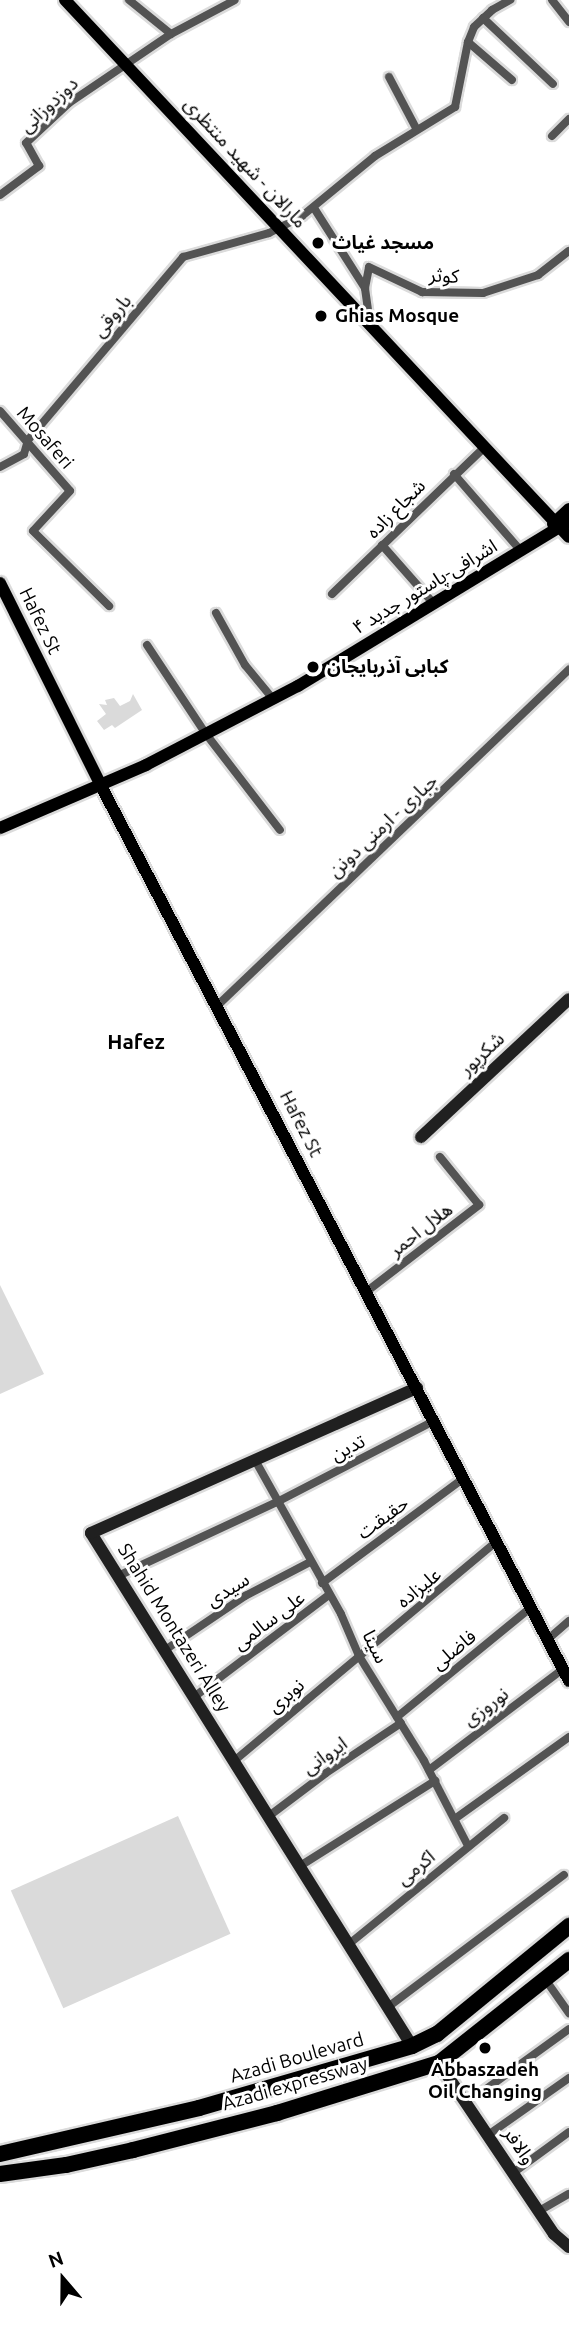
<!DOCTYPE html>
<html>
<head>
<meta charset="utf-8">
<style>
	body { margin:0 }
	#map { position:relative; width:569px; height:2342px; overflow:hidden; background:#fff; font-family:Ubuntu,"Noto Sans Arabic",sans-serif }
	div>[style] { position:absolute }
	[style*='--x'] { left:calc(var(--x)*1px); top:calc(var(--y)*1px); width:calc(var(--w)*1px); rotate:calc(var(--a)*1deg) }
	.green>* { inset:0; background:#dadada; transform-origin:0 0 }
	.roads { filter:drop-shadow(2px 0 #dbdbdb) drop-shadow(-2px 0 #dbdbdb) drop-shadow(0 2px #dbdbdb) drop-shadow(0 -2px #dbdbdb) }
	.street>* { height:8px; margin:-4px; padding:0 4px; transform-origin:4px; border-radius:4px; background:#535353 }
	.secondary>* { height:12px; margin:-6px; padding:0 6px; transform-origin:6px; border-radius:6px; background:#202020 }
	.primary>* { height:12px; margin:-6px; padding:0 6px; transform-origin:6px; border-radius:6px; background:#000 }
	.highway>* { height:16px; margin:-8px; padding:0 8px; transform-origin:8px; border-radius:8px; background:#000 }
	.dots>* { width:19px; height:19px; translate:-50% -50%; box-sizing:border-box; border:4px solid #fff; border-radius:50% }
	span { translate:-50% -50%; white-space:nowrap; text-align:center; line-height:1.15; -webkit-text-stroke:6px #fff; paint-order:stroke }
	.street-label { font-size:19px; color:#000 }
	.poi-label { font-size:19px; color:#000; font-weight:700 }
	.left { translate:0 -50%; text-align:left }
	.neighbourhood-label { font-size:21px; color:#000; font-weight:700 }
	.north { position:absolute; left:28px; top:2244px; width:70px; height:70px; -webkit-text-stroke:5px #fff; paint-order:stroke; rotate:340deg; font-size:19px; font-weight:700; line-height:28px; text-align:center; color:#000 }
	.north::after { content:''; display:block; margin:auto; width:24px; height:32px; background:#000; clip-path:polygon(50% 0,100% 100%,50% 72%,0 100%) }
</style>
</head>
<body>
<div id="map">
	<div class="green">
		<i style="clip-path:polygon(133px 694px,142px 710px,115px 728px,112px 725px,104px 730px,97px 721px,106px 714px,99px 704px,107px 705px,105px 700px,114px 698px,120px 706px,130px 701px)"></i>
		<i style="clip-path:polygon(0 1285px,44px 1374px,0 1394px)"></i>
		<i style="left:178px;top:1816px;width:129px;height:183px;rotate:66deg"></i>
	</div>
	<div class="roads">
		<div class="street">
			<i style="--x:129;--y:0;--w:54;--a:39"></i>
			<i style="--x:552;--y:0;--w:28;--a:52"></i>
			<i style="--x:483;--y:18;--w:96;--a:43.3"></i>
			<i style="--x:468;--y:42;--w:58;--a:40.8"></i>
			<i style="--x:389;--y:77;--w:58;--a:62.1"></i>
			<i style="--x:552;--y:136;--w:24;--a:-45"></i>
			<i style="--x:0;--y:195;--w:49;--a:-36.6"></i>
			<i style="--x:39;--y:166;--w:26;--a:-119"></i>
			<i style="--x:26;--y:143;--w:59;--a:-42.9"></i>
			<i style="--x:69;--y:103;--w:123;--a:-34.1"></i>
			<i style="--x:171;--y:34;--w:72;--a:-28"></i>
			<i style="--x:314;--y:208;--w:95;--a:57.5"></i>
			<i style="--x:370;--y:324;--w:36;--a:-98"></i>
			<i style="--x:365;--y:288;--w:21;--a:-79"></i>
			<i style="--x:369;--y:267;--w:59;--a:25.3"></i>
			<i style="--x:422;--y:292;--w:61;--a:0.9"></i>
			<i style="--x:483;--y:293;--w:58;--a:-18.1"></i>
			<i style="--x:538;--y:275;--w:39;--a:-38"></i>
			<i style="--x:0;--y:411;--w:106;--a:48.8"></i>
			<i style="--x:70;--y:491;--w:54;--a:132.8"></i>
			<i style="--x:33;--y:531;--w:107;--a:44.6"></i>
			<i style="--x:0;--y:467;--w:27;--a:-28"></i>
			<i style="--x:24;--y:454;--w:15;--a:-74"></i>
			<i style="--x:28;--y:440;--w:240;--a:-49.7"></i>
			<i style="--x:183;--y:257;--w:89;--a:-15.6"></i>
			<i style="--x:269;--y:233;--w:37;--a:-27"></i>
			<i style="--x:302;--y:216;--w:94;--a:-39.4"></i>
			<i style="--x:375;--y:156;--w:94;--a:-31.5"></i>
			<i style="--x:455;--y:107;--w:66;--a:-78.7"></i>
			<i style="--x:468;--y:42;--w:16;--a:-68"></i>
			<i style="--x:474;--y:27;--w:25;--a:-43"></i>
			<i style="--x:492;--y:10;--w:21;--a:-29"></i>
			<i style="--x:454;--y:474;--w:102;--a:49"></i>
			<i style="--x:382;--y:545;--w:79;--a:48.6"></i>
			<i style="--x:332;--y:594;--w:212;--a:-43.9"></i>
			<i style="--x:216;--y:613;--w:60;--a:60.9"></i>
			<i style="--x:245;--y:665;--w:44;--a:50.5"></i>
			<i style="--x:147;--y:645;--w:107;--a:56.5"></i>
			<i style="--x:206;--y:734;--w:121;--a:52.4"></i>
			<i style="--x:218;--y:1005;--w:486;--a:-43.7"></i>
			<i style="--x:366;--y:1292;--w:143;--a:-37.6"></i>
			<i style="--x:479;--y:1205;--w:62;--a:-129.1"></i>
			<i style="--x:255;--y:1460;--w:176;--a:60.8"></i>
			<i style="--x:341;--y:1614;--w:46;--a:66.8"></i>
			<i style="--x:359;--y:1656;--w:123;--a:58.2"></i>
			<i style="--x:424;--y:1761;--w:96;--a:62.6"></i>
			<i style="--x:118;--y:1576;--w:175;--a:-25"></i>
			<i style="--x:277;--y:1502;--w:177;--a:-27.3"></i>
			<i style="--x:322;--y:1583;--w:177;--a:-36.5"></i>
			<i style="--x:547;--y:1640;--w:29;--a:-41"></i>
			<i style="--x:165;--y:1650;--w:97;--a:-34"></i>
			<i style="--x:245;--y:1596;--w:73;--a:-27.6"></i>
			<i style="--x:194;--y:1697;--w:169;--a:-37.1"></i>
			<i style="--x:397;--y:1717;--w:172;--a:-39.3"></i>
			<i style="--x:234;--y:1761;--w:341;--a:-39.9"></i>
			<i style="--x:429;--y:1770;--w:168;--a:-37"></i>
			<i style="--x:269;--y:1816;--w:71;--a:-37"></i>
			<i style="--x:326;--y:1773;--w:90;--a:-33.7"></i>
			<i style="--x:456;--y:1818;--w:139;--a:-35.6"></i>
			<i style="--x:300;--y:1866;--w:160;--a:-32.2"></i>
			<i style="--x:349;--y:1944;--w:200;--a:-39.1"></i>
			<i style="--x:545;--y:1979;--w:42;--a:54.8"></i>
			<i style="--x:388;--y:2007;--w:220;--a:-36.9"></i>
			<i style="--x:482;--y:2092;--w:107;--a:-35.9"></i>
			<i style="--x:488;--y:2135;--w:99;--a:-35.1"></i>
			<i style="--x:513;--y:2173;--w:69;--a:-36.2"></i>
			<i style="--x:539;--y:2211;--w:34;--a:-30"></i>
		</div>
		<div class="secondary">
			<i style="--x:421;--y:1137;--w:202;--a:-43"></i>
			<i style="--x:412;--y:2046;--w:605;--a:-122.04"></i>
			<i style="--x:91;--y:1533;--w:357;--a:-24"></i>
			<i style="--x:439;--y:2063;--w:206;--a:56.1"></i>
			<i style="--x:554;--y:2234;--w:20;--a:41"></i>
		</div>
		<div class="primary">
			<i style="--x:65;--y:0;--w:736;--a:46.82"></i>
			<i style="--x:553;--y:524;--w:22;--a:-43"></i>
			<i style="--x:0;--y:583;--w:227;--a:63.5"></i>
			<i style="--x:101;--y:786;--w:1010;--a:62.39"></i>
			<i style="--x:0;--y:828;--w:159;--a:-23.3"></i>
			<i style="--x:146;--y:765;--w:171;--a:-27.5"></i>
			<i style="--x:298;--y:686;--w:317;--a:-31.3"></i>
		</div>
		<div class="highway">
			<i style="--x:0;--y:2154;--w:204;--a:-13"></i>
			<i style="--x:199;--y:2108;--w:222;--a:-16.2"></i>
			<i style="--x:412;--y:2046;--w:28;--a:-26"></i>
			<i style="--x:437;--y:2034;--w:171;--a:-39.3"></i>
			<i style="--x:0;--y:2174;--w:67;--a:-7.8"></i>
			<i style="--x:66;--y:2165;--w:69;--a:-12.6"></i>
			<i style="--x:133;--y:2150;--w:149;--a:-14.4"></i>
			<i style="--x:277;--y:2113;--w:170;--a:-17.2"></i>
			<i style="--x:439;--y:2063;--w:166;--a:-38.4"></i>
		</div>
	</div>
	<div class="dots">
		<i style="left:318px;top:243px;background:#000"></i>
		<i style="left:321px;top:316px;background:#000"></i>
		<i style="left:313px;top:667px;background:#000"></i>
		<i style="left:485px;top:2048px;background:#000"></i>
	</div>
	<div class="street-label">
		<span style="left:49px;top:105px;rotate:-43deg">دوزدوزانی</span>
		<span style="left:245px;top:163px;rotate:47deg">مارالان - شهید منتظری</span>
		<span style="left:444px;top:276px;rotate:3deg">کوثر</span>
		<span style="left:112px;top:316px;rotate:-50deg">باروقی</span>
		<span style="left:45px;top:438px;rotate:49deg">Mosaferi</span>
		<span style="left:396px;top:509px;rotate:-45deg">شجاع زاده</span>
		<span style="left:425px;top:587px;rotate:-31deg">اشرافی-پاستور جدید ۴</span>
		<span style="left:40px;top:621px;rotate:64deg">Hafez St</span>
		<span style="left:383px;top:826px;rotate:-43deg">جباری - ارمنی دونن</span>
		<span style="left:482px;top:1054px;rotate:-43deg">شکرپور</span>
		<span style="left:301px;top:1124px;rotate:63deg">Hafez St</span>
		<span style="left:421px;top:1230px;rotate:-38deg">هلال احمر</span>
		<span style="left:348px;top:1448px;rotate:-27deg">تدین</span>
		<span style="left:383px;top:1518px;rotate:-36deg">حقیقت</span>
		<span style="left:419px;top:1588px;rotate:-39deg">علیزاده</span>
		<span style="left:228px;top:1590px;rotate:-32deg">سیدی</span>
		<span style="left:269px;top:1621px;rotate:-37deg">علی سالمی</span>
		<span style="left:174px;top:1628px;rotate:58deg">Shahid Montazeri Alley</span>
		<span style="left:375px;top:1647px;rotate:64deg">سینا</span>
		<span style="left:454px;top:1650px;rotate:-39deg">فاضلی</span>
		<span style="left:286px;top:1696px;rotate:-41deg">نوبری</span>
		<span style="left:486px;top:1707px;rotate:-37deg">نوروزی</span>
		<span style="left:325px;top:1756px;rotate:-35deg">ایروانی</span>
		<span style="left:416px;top:1868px;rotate:-39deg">اکرمی</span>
		<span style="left:297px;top:2058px;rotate:-16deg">Azadi Boulevard</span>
		<span style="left:295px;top:2084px;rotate:-16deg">Azadi expressway</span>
		<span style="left:519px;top:2146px;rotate:56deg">والافر</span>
	</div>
	<div class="poi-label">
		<span class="left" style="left:332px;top:243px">مسجد غیاث</span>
		<span class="left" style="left:335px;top:316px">Ghias Mosque</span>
		<span class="left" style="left:327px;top:667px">کبابی آذربایجان</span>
		<span style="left:485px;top:2081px">Abbaszadeh<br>Oil Changing</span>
	</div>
	<div class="neighbourhood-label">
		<span style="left:136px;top:1041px">Hafez</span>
	</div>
	<div class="north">N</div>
</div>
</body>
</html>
